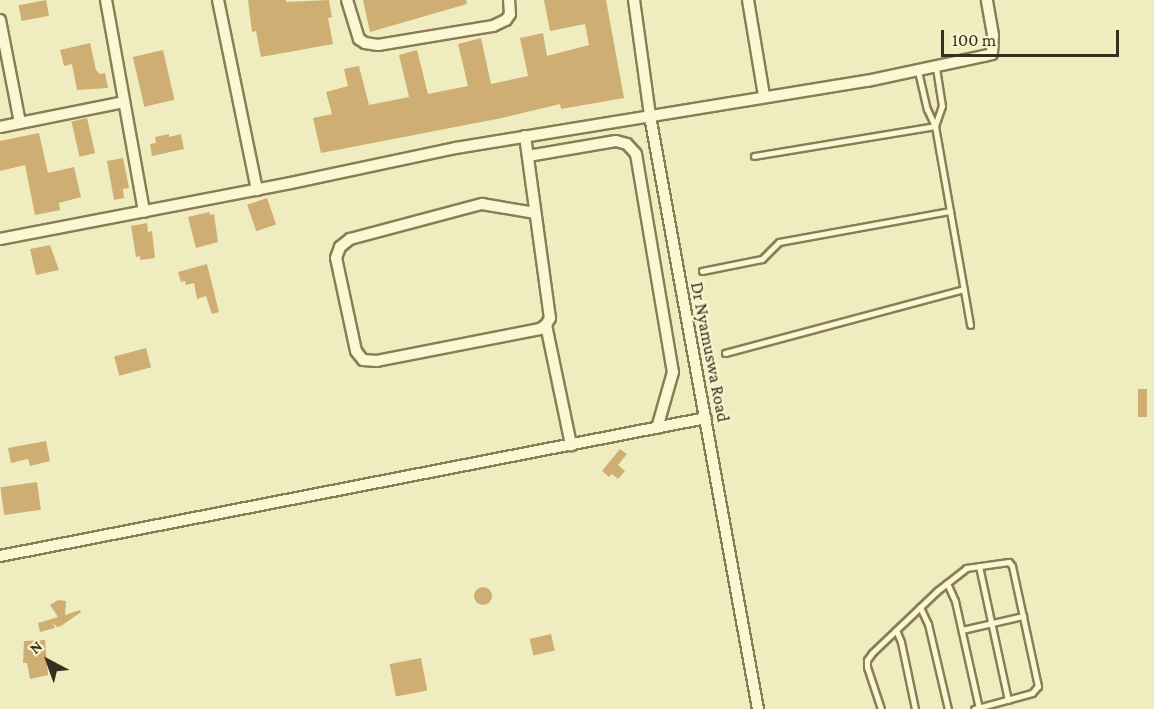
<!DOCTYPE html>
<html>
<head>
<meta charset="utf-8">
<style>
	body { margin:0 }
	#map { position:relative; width:1154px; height:709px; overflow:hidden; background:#efecbf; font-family:"Crimson Pro",serif }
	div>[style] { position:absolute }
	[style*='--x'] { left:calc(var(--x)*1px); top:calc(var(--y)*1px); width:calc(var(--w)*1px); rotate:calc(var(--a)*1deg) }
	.building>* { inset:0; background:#cfae73; transform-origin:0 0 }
	.round { border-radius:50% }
	.roads { filter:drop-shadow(2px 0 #897c57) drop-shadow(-2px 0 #897c57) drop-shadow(0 2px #897c57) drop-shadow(0 -2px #897c57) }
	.service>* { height:5px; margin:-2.5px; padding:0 2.5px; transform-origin:2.5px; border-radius:2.5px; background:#faf7d2 }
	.minor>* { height:10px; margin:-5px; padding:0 5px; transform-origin:5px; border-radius:5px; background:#faf7d2 }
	span { translate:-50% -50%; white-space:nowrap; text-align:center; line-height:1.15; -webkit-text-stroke:5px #f7f4cf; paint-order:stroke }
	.street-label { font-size:18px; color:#372f1c }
	.north { position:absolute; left:18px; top:631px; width:60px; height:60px; -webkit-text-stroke:4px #f7f4cf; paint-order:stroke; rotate:319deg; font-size:16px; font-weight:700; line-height:24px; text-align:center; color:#372f1c }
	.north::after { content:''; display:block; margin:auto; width:21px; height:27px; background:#372f1c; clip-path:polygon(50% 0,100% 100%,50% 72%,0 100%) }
	.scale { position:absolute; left:941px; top:30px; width:178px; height:27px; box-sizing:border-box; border:3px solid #372f1c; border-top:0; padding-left:8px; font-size:18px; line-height:21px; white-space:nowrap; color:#372f1c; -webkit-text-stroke:4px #f7f4cf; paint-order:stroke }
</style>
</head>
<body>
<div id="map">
	<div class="building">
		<i style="left:46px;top:0;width:16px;height:28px;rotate:79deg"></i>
		<i style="clip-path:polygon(248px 0,286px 0,286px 2px,329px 0,332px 17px,328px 18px,333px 44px,261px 57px,256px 31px,252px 32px)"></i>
		<i style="clip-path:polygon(363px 0,466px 0,467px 4px,370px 32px)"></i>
		<i style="clip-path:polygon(544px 0,606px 0,624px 98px,561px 109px,560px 104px,502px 118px,321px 153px,313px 118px,332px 114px,326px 92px,348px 86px,344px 69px,359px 66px,369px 105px,409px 97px,399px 55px,417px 50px,428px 94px,468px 86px,458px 44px,481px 38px,491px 84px,528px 76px,520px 38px,543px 33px,547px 56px,589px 45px,585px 24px,550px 31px)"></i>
		<i style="clip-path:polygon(90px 43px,96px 70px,100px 74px,105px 73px,108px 88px,77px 90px,72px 64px,64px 66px,60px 50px)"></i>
		<i style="left:163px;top:50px;width:51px;height:31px;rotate:77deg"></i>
		<i style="left:87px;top:118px;width:36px;height:16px;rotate:77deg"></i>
		<i style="clip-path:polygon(39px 133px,48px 173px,74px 167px,81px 197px,59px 203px,60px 210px,35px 215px,25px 165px,0 171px,0 141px)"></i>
		<i style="clip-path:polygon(169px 134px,169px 137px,181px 134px,184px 149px,152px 156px,150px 144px,156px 143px,155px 137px)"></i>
		<i style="clip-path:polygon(123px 158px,129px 188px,123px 189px,124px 198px,114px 200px,107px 161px)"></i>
		<i style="left:267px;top:198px;width:28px;height:21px;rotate:71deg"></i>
		<i style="clip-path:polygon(209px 212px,210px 215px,214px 214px,218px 242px,196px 248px,188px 217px)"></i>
		<i style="clip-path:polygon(147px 223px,148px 232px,152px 231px,155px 258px,140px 260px,140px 256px,136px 257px,131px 226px)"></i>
		<i style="clip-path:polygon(50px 245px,59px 270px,36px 275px,30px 249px)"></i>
		<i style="clip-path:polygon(207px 264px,219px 312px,212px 314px,206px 296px,197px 299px,194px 283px,186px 285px,185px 281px,181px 282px,178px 272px)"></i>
		<i style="left:146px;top:348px;width:20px;height:33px;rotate:75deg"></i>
		<i style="left:1138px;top:389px;width:9px;height:28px"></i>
		<i style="clip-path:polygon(46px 441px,50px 461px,30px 466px,28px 459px,11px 463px,8px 448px)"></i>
		<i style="clip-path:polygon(620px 449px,627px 454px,618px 465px,625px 471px,618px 479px,612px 474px,609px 477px,602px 471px)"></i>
		<i style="left:37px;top:482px;width:28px;height:37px;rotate:82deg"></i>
		<i class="round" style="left:474px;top:587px;width:18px;height:18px"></i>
		<i style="clip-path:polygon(58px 600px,66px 601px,65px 615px,80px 610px,81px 612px,61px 626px,57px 627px,53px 623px,55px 628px,40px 632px,38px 623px,58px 617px,50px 605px)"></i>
		<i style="left:551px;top:634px;width:17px;height:22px;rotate:77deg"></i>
		<i style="clip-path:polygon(45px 640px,48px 675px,30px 679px,27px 663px,23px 663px,24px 641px)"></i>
		<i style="left:421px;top:658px;width:33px;height:32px;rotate:79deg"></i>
	</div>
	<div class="roads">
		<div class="service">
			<i style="--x:918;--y:71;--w:39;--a:77"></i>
			<i style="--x:927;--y:109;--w:19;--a:65"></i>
			<i style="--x:935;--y:126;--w:202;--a:80"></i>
			<i style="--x:935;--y:126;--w:21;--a:-71"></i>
			<i style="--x:942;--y:106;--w:39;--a:-99"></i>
			<i style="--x:754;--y:156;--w:183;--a:-9.4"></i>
			<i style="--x:702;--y:271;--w:61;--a:-11.3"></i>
			<i style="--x:762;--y:259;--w:24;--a:-45"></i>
			<i style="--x:779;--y:242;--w:174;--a:-10.3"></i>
			<i style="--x:725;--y:353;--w:247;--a:-15"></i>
			<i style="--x:979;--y:566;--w:137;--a:77.8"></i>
			<i style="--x:947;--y:583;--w:20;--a:66"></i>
			<i style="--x:955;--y:601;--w:110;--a:77.4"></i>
			<i style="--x:920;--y:607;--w:19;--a:65"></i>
			<i style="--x:928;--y:624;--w:87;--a:76.8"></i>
			<i style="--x:896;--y:630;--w:13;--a:67"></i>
			<i style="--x:901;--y:642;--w:68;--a:78.2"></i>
			<i style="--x:962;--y:630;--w:63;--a:-12.9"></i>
			<i style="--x:881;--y:709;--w:44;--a:-108.4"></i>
			<i style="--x:867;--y:667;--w:7;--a:-90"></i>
			<i style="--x:867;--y:660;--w:9;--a:-54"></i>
			<i style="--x:872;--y:653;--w:90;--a:-43.6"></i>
			<i style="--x:937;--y:591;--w:37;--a:-38"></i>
			<i style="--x:966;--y:568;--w:43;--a:-7.9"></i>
			<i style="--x:1009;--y:562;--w:5;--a:53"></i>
			<i style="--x:1012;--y:566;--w:123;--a:77.8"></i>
			<i style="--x:1038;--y:686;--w:9;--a:131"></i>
			<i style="--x:1032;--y:693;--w:60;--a:164.6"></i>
		</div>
		<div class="minor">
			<i style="--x:106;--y:0;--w:215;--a:79.8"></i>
			<i style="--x:218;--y:0;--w:194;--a:78.4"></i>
			<i style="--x:347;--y:0;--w:41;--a:72.9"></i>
			<i style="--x:359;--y:39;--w:7;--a:34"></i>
			<i style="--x:365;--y:43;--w:13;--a:9"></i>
			<i style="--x:378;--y:45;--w:117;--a:-9.4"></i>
			<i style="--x:493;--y:26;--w:14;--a:-25"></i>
			<i style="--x:506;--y:20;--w:7;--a:-56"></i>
			<i style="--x:510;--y:14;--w:14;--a:-94"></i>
			<i style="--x:634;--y:0;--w:117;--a:82.1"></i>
			<i style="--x:650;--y:116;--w:603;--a:79.68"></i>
			<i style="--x:748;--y:0;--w:97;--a:80.5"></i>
			<i style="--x:0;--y:20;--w:105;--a:79"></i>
			<i style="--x:0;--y:127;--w:126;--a:-11.4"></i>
			<i style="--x:525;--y:136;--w:184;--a:82.2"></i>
			<i style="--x:550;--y:318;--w:8;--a:120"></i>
			<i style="--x:546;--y:325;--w:7;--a:146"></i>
			<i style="--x:540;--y:329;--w:166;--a:168.9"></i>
			<i style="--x:377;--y:361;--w:14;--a:-176"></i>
			<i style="--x:363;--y:360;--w:11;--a:-128"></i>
			<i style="--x:356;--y:351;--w:95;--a:-102.1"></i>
			<i style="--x:336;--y:258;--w:12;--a:-70"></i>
			<i style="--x:340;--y:247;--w:13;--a:-39"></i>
			<i style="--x:350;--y:239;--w:137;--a:-14.9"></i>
			<i style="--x:482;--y:204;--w:54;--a:9.6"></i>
			<i style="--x:528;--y:156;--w:89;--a:-9.7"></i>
			<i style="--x:616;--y:141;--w:11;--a:15"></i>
			<i style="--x:627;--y:144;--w:13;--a:48"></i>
			<i style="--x:636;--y:154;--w:221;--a:80.4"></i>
			<i style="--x:673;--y:372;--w:58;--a:105.9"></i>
			<i style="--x:0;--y:239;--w:291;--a:-10.9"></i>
			<i style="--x:286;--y:184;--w:174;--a:-12"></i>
			<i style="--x:456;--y:148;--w:416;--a:-9.3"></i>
			<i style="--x:867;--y:81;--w:120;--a:-12.1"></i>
			<i style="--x:984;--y:56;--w:8;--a:-14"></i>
			<i style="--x:992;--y:54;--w:19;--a:-87"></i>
			<i style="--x:993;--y:35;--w:36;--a:-100"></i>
			<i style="--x:546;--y:325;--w:123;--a:78.2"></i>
			<i style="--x:0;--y:556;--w:719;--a:-11.06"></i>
		</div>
	</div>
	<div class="street-label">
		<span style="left:710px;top:352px;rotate:79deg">Dr Nyamuswa Road</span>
	</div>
	<div class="north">N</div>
	<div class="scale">100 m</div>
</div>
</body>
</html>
